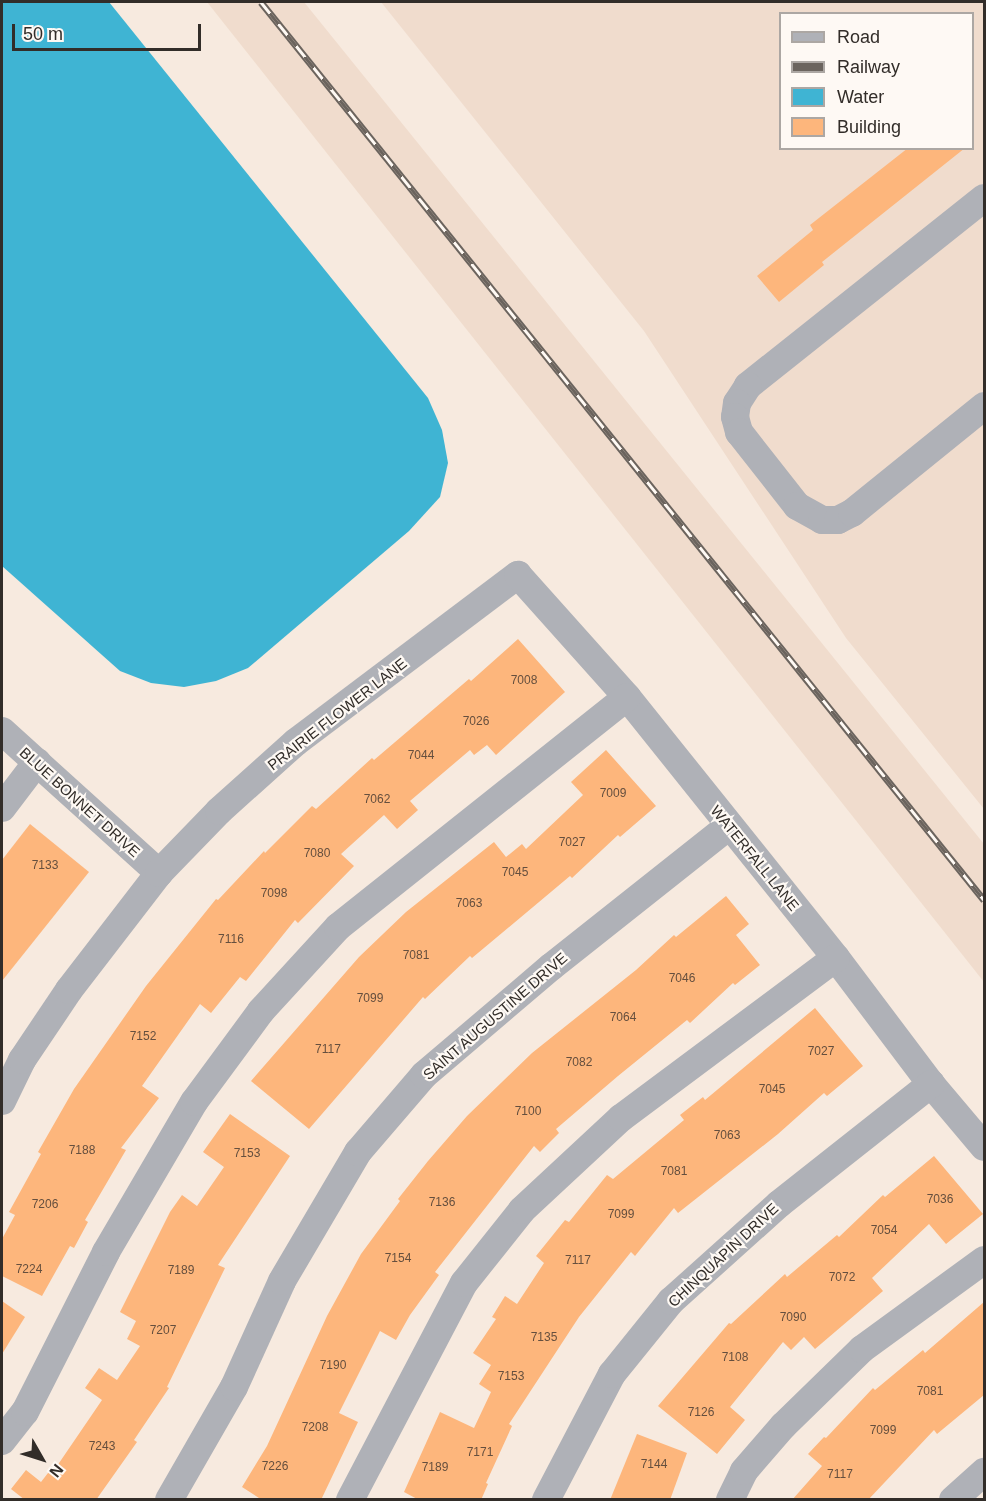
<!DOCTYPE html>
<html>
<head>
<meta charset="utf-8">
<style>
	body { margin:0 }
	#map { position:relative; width:986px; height:1501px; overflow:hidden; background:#f7eadf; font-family:Arial,sans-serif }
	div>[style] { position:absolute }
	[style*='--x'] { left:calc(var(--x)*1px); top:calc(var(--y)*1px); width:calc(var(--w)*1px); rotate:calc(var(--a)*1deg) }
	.built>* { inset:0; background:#f0dccd }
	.water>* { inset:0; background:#3fb4d3 }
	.building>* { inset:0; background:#fdb67c }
	.minor>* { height:28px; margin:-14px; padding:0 14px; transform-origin:14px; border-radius:14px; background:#afb1b7 }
	.rail>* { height:7px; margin-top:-3.5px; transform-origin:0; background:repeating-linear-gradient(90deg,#fef9f4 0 14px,#6b645e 0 28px); box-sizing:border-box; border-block:2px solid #6b645e }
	span { translate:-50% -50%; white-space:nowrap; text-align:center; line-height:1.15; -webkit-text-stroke:4.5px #fef9f4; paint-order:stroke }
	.number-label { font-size:12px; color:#654f3e }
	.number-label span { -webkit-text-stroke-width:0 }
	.street-label { font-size:15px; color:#322d29 }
	.frame { position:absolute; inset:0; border:3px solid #322d29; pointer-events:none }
	.legend { position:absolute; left:779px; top:12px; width:195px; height:138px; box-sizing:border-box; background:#fef9f4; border:2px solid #aca7a3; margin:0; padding:8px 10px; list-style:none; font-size:18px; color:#322d29 }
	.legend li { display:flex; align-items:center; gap:12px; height:30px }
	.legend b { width:30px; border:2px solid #aca7a3 }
	.north { position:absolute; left:12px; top:1429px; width:60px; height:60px; -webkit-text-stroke:4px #fef9f4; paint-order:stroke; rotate:129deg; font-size:16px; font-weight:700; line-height:24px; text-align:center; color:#322d29 }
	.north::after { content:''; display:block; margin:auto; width:21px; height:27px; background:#322d29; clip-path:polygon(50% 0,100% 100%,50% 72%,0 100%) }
	.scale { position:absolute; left:12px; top:24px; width:189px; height:27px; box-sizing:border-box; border:3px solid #322d29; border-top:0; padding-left:8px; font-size:18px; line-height:21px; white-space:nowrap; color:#322d29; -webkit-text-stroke:4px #fef9f4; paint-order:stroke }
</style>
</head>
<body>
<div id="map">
	<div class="built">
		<i style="clip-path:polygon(207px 2px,304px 2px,984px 844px,984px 982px)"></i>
		<i style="clip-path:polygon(evenodd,381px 2px,984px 2px,984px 809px,846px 638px,644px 331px,381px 2px,780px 14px,972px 14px,972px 148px,780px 148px,780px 14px)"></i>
	</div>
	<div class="water">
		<i style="clip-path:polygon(2px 2px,109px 2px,428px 398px,442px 430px,448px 463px,440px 497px,409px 531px,248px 668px,216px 681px,184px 687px,151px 683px,120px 671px,2px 566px)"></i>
	</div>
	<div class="building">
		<i style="clip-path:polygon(908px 148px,965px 148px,822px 262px,824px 265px,779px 302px,757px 276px,813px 230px,810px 225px)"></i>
		<i style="clip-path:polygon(518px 639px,565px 692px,496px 755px,487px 745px,474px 755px,470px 750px,410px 801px,418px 810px,397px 829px,384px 815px,341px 854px,354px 866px,298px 923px,295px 920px,246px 981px,240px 977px,211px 1013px,200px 1004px,142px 1086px,159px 1098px,121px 1148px,126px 1150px,85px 1220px,88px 1222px,74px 1248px,70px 1246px,42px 1296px,2px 1276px,2px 1239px,15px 1215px,9px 1212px,41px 1154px,38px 1152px,74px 1089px,146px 986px,216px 899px,218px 900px,264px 851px,265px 853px,312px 806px,316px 809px,372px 758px,374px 760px,469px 679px,471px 681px)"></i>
		<i style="clip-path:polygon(606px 750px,656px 806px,620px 837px,618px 835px,572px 878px,570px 876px,472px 958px,470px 956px,425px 999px,423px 997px,309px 1129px,251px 1081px,359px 957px,406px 912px,494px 842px,506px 857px,522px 844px,526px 849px,583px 795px,571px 782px)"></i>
		<i style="clip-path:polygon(30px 824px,89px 872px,2px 981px,2px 860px)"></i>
		<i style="clip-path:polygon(726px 896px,749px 924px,736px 935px,760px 965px,735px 985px,733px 983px,690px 1023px,687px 1020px,618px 1076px,556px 1129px,559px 1133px,540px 1152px,534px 1146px,435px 1272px,439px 1275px,410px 1315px,396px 1340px,380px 1331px,339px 1413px,358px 1422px,321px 1500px,262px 1500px,242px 1487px,267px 1446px,327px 1316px,361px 1254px,400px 1201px,398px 1199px,428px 1161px,467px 1116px,532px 1053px,636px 970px,674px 935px,676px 937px)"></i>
		<i style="clip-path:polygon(815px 1008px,863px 1066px,827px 1096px,824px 1093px,778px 1134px,678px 1213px,674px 1208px,635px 1256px,631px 1252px,579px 1317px,509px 1424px,512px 1426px,486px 1483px,488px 1484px,481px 1500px,419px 1500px,404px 1492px,440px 1412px,474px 1428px,491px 1392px,479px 1384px,491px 1365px,473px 1353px,496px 1319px,492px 1317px,505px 1296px,517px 1304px,544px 1263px,536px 1256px,565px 1220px,569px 1222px,607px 1175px,613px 1179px,684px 1120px,680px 1115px,703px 1097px,705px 1100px)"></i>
		<i style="clip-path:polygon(230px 1114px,290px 1156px,218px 1265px,225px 1268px,167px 1387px,169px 1388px,134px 1440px,137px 1442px,96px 1500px,25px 1500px,11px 1489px,26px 1470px,41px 1482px,55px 1464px,57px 1466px,102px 1400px,85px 1388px,99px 1368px,117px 1380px,140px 1346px,127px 1339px,136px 1321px,120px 1312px,170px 1212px,182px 1195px,197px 1206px,224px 1167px,203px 1152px)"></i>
		<i style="clip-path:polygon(934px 1156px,983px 1214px,946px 1244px,929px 1224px,872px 1278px,883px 1291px,815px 1349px,804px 1337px,791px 1350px,783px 1342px,730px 1407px,745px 1420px,717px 1454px,658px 1406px,729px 1323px,731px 1324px,785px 1274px,787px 1277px,837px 1235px,839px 1237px,883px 1195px,885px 1197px)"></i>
		<i style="clip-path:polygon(2px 1301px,25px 1317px,2px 1354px)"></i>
		<i style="clip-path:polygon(984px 1302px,984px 1395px,937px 1434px,934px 1430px,868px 1500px,792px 1500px,822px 1466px,808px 1454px,824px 1437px,826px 1438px,873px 1388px,875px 1390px,923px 1350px,925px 1353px)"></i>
		<i style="clip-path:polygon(637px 1434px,687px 1453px,670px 1500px,610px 1500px)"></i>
	</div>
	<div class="minor">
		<i style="--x:984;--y:198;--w:302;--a:141.5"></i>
		<i style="--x:748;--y:386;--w:20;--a:123"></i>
		<i style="--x:737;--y:403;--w:14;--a:98"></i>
		<i style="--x:735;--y:417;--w:16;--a:75"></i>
		<i style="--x:739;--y:432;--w:94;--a:51.9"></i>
		<i style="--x:797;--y:506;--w:29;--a:29"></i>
		<i style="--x:822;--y:520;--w:16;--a:0"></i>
		<i style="--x:838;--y:520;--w:16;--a:-27"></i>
		<i style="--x:852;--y:513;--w:170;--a:-39"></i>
		<i style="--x:2;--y:731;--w:212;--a:42.1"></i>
		<i style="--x:2;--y:808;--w:58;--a:-52.7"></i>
		<i style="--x:2;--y:1101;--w:46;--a:-64"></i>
		<i style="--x:22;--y:1060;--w:84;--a:-56.1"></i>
		<i style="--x:69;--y:990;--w:148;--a:-52.4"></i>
		<i style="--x:159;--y:873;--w:86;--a:-45.9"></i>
		<i style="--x:219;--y:811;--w:103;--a:-41.9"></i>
		<i style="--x:296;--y:742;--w:278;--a:-37"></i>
		<i style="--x:518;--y:575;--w:164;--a:48.2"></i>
		<i style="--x:627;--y:697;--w:334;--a:51.3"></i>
		<i style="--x:836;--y:958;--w:158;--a:53"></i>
		<i style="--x:931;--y:1084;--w:82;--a:49.9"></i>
		<i style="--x:2;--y:1441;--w:37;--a:-52"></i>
		<i style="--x:25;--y:1412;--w:179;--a:-63.1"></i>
		<i style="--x:106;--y:1252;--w:174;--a:-59.6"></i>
		<i style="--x:194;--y:1102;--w:113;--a:-53.6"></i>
		<i style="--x:261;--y:1011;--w:114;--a:-47.5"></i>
		<i style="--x:338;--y:927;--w:369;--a:-38.5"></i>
		<i style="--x:169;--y:1500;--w:130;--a:-60.1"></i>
		<i style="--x:234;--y:1387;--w:116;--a:-65.6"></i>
		<i style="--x:282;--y:1281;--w:150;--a:-59.5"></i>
		<i style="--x:358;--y:1152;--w:101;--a:-49.4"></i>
		<i style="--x:424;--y:1075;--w:167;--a:-40.4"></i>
		<i style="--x:551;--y:967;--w:227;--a:-38.4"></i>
		<i style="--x:350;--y:1500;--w:245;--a:-62.3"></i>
		<i style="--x:464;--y:1283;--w:93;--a:-51.5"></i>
		<i style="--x:522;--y:1210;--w:135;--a:-42.9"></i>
		<i style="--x:621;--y:1118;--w:268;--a:-36.7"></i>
		<i style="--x:546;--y:1500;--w:142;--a:-62.4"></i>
		<i style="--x:612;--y:1374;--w:94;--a:-51.1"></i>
		<i style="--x:671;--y:1301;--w:145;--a:-41.9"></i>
		<i style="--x:779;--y:1204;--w:194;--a:-38.3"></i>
		<i style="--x:730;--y:1500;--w:32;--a:-64"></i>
		<i style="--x:744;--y:1471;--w:60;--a:-49.1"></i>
		<i style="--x:783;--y:1426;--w:110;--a:-44.3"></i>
		<i style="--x:862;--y:1349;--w:151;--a:-36.1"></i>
		<i style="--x:953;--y:1500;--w:42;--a:-42.1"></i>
	</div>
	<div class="rail">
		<i style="--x:261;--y:2;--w:1153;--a:51.16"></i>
	</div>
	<div class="number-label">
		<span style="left:524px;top:681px">7008</span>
		<span style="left:476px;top:722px">7026</span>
		<span style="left:421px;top:756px">7044</span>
		<span style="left:613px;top:794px">7009</span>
		<span style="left:377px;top:800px">7062</span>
		<span style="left:572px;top:843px">7027</span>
		<span style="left:317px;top:854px">7080</span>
		<span style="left:45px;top:866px">7133</span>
		<span style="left:515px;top:873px">7045</span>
		<span style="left:274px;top:894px">7098</span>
		<span style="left:469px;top:904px">7063</span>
		<span style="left:231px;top:940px">7116</span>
		<span style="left:416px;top:956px">7081</span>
		<span style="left:682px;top:979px">7046</span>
		<span style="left:370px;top:999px">7099</span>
		<span style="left:623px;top:1018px">7064</span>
		<span style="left:143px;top:1037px">7152</span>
		<span style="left:328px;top:1050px">7117</span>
		<span style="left:821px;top:1052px">7027</span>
		<span style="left:579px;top:1063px">7082</span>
		<span style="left:772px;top:1090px">7045</span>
		<span style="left:528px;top:1112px">7100</span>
		<span style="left:727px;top:1136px">7063</span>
		<span style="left:82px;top:1151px">7188</span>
		<span style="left:247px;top:1154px">7153</span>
		<span style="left:674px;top:1172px">7081</span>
		<span style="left:940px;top:1200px">7036</span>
		<span style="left:442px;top:1203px">7136</span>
		<span style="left:45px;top:1205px">7206</span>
		<span style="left:621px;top:1215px">7099</span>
		<span style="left:884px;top:1231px">7054</span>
		<span style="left:398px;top:1259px">7154</span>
		<span style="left:578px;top:1261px">7117</span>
		<span style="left:29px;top:1270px">7224</span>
		<span style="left:181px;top:1271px">7189</span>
		<span style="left:842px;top:1278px">7072</span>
		<span style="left:793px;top:1318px">7090</span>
		<span style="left:163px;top:1331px">7207</span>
		<span style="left:544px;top:1338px">7135</span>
		<span style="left:735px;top:1358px">7108</span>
		<span style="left:333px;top:1366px">7190</span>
		<span style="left:511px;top:1377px">7153</span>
		<span style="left:930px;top:1392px">7081</span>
		<span style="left:701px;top:1413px">7126</span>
		<span style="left:315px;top:1428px">7208</span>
		<span style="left:883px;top:1431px">7099</span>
		<span style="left:102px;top:1447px">7243</span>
		<span style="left:480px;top:1453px">7171</span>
		<span style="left:654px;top:1465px">7144</span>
		<span style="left:275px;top:1467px">7226</span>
		<span style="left:435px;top:1468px">7189</span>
		<span style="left:840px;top:1475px">7117</span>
	</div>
	<div class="street-label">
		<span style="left:337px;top:714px;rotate:-38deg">PRAIRIE FLOWER LANE</span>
		<span style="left:80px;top:802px;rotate:42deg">BLUE BONNET DRIVE</span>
		<span style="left:755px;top:858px;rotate:51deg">WATERFALL LANE</span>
		<span style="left:495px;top:1016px;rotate:-41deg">SAINT AUGUSTINE DRIVE</span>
		<span style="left:723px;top:1255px;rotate:-43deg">CHINQUAPIN DRIVE</span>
	</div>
	<div class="frame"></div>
	<ul class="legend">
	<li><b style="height:8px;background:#afb1b7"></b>Road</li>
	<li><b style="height:8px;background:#6b645e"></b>Railway</li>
	<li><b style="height:16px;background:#3fb4d3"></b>Water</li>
	<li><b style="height:16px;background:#fdb67c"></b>Building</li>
	</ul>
	<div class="north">N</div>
	<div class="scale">50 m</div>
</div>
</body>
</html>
